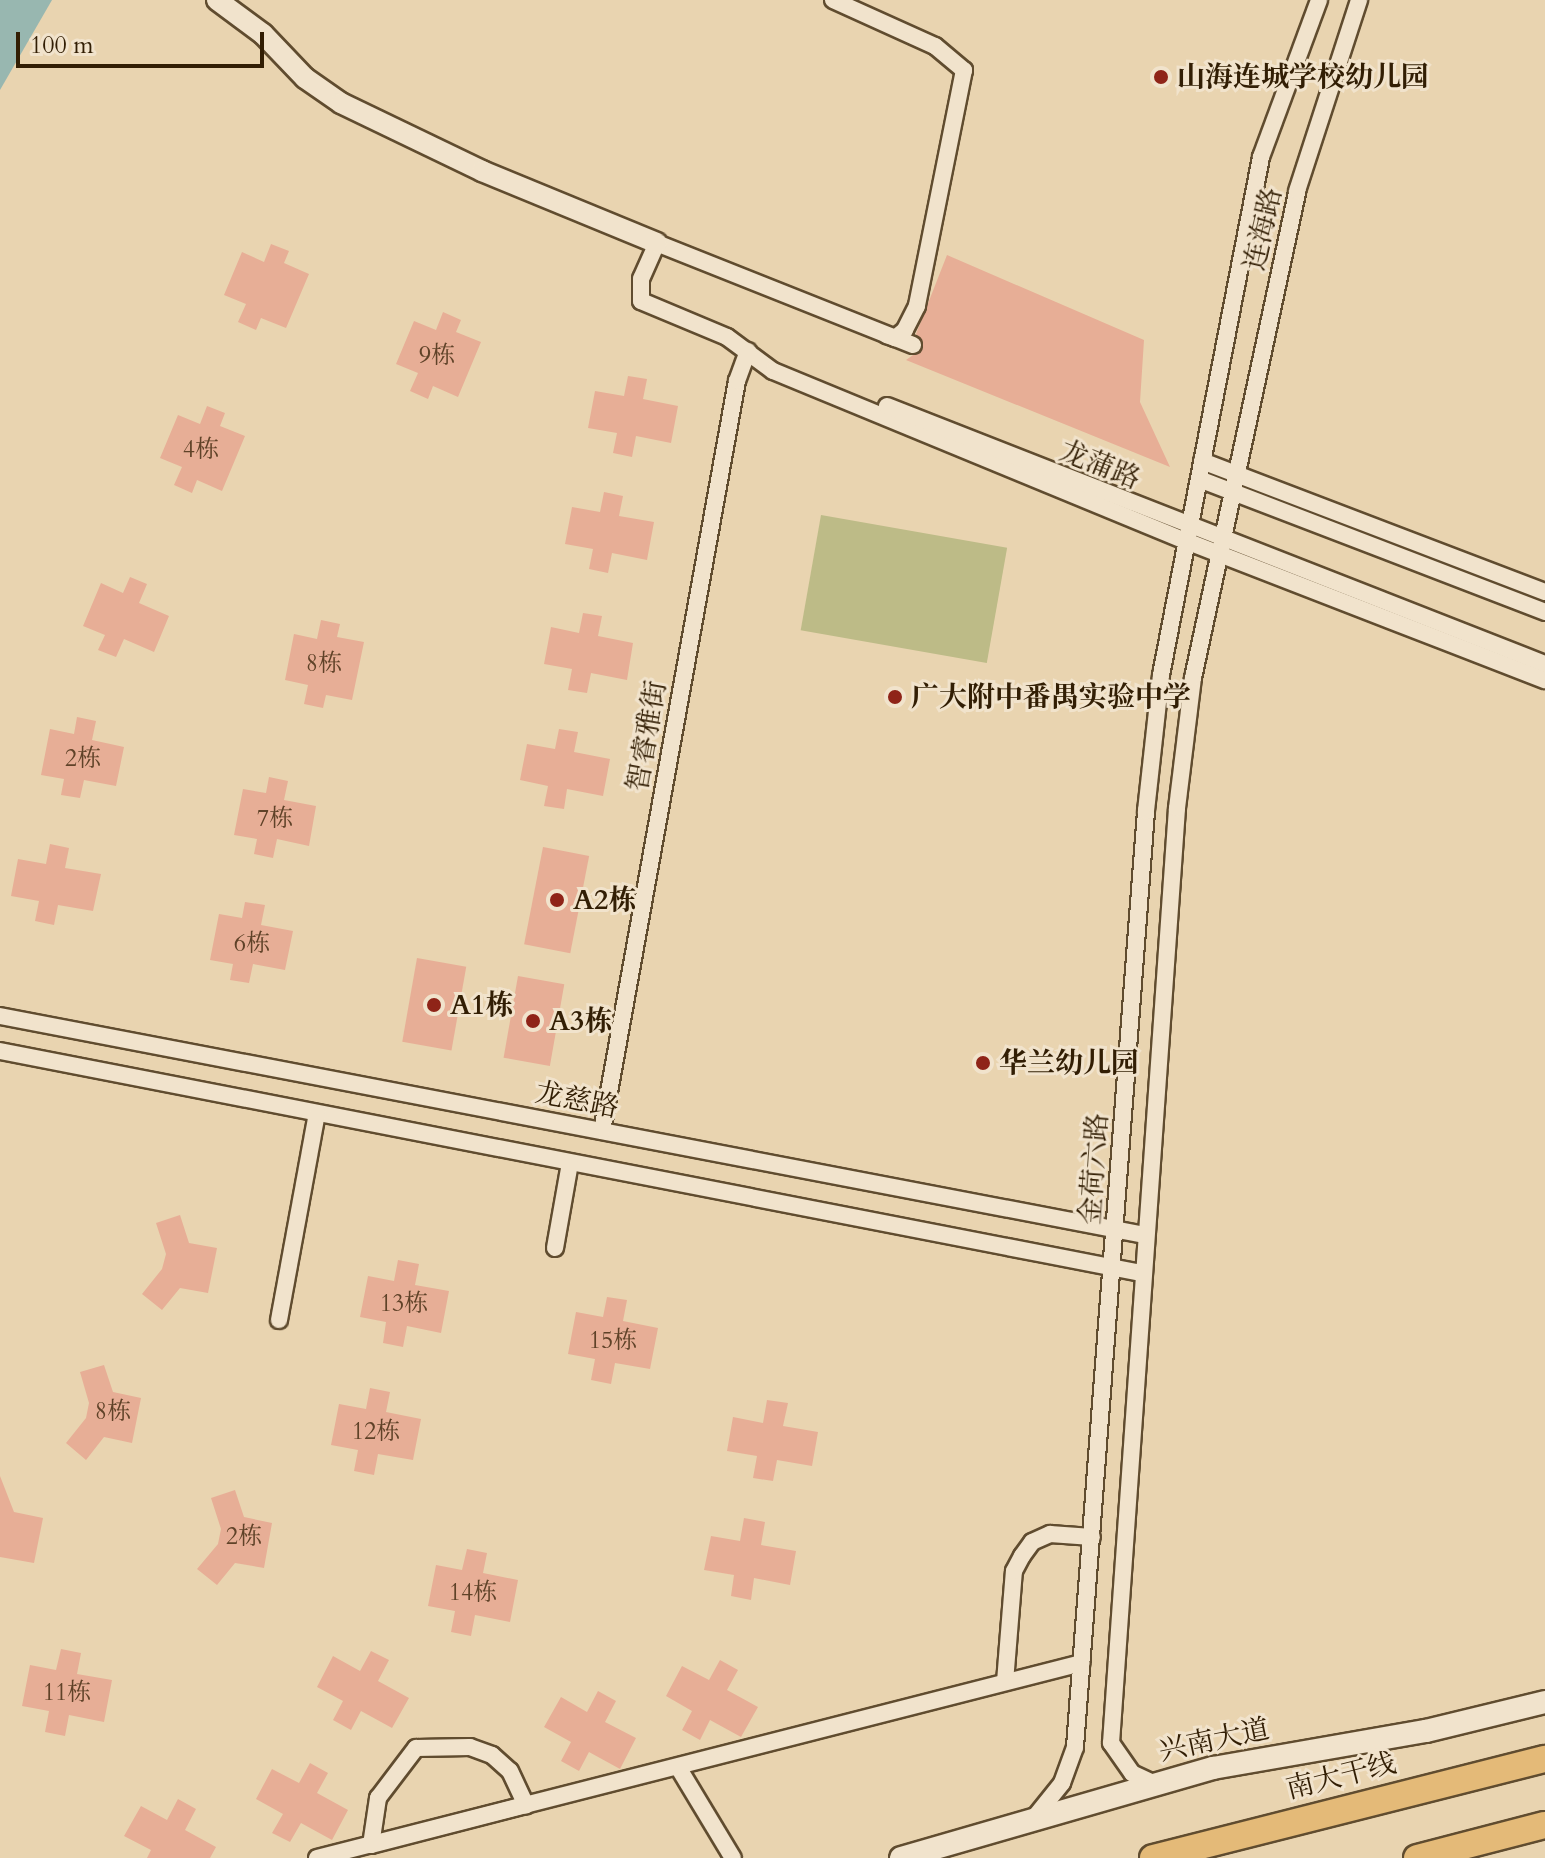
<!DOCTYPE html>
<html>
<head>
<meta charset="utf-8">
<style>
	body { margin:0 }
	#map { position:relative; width:1545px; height:1858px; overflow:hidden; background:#e9d4b0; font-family:Cardo,"Noto Serif SC",serif }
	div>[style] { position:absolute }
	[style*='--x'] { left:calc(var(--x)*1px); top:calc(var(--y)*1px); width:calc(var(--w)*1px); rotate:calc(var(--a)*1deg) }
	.green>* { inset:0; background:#bdbb87; transform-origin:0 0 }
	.water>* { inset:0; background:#98b7b0 }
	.building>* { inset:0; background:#e7ae96; transform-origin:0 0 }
	.roads { filter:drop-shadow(2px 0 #604c2f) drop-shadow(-2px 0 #604c2f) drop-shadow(0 2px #604c2f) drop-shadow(0 -2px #604c2f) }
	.minor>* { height:16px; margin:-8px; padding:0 8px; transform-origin:8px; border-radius:8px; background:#f1e3cc }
	.tertiary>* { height:20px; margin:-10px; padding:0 10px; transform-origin:10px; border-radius:10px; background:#f1e3cc }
	.secondary>* { height:22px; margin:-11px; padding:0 11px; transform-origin:11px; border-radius:11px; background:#f1e3cc }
	.trunk>* { height:26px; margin:-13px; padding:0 13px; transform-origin:13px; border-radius:13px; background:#e4ba78 }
	.dots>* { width:22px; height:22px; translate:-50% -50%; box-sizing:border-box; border:4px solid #f1e3cc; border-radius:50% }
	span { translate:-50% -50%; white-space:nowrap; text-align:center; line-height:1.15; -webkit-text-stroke:6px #f1e3cc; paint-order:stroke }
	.number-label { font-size:24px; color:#5f4228 }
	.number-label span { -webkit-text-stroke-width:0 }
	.poi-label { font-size:28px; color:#321e04; font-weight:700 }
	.left { translate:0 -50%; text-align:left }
	.street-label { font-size:28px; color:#321e04 }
	.scale { position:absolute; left:16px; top:32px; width:248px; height:36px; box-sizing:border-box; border:4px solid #321e04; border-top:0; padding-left:10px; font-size:24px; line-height:28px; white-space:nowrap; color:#321e04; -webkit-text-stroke:6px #f1e3cc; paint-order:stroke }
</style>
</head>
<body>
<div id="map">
	<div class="green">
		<i style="left:821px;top:515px;width:189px;height:117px;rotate:10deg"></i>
	</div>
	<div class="water">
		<i style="clip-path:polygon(0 0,52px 0,0 90px)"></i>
	</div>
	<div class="building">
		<i style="clip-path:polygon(271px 244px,289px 251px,284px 263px,309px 274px,286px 328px,261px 318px,256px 330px,238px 322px,246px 304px,224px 295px,242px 252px,264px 262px)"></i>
		<i style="clip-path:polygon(947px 255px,1144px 340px,1140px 402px,1170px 467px,906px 360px,923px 348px,916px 334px)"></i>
		<i style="clip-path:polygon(443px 312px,461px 320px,456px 332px,481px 342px,458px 397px,433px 386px,428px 399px,410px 391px,418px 373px,396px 364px,414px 321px,436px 330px)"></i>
		<i style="clip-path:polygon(628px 376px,647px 379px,643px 399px,678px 406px,671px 443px,636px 436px,632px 457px,613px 453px,617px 433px,588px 428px,595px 391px,624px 396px)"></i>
		<i style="clip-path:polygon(207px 406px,225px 413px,220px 426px,245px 436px,222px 491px,197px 480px,192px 493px,174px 485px,182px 467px,160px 458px,178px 415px,200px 424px)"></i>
		<i style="clip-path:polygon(604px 492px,623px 496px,619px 516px,654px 522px,647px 560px,612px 553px,608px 573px,589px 569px,593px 549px,565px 544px,572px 507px,600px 512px)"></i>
		<i style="clip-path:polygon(130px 577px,147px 584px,139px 603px,169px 616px,154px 652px,124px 639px,116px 657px,98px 650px,105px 635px,83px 626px,101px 583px,123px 593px)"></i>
		<i style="clip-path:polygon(583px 613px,602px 616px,598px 636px,633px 643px,627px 680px,591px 673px,587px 693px,568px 690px,572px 669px,544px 664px,551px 627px,579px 633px)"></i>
		<i style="clip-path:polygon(321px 620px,340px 624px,337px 637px,364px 642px,352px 700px,326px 695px,323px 708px,304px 704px,308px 685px,285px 680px,294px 634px,317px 639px)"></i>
		<i style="clip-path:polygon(77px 717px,96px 721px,92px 740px,124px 747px,116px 786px,84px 780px,80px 798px,61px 795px,64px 779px,41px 775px,50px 729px,74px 734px)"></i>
		<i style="clip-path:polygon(559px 729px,578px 732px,574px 752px,610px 759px,603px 796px,567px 789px,564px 809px,544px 806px,548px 786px,520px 780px,527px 744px,555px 749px)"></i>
		<i style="clip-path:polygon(269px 777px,288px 781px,284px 800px,316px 806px,309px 846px,277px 839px,273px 858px,254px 854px,257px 839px,234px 835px,243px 789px,266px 793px)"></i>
		<i style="clip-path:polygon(50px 844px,69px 848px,65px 868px,101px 874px,93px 911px,58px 905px,54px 925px,35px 921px,39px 901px,11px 896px,18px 859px,46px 864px)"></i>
		<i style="left:543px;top:847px;width:47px;height:99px;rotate:11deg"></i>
		<i style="clip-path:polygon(245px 902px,265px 905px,261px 925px,293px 931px,285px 970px,253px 964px,249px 983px,230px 980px,233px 964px,210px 960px,219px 914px,242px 918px)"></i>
		<i style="left:417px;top:958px;width:50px;height:85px;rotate:10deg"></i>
		<i style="left:518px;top:976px;width:47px;height:83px;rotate:10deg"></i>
		<i style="clip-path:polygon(180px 1215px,189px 1243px,217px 1248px,208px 1293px,180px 1288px,162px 1310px,142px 1294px,162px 1269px,166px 1254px,156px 1223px)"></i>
		<i style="clip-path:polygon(398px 1260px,419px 1264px,415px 1285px,449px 1291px,441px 1333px,407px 1326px,403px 1347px,383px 1343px,386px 1322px,360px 1317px,368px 1276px,394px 1281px)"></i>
		<i style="clip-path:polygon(607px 1297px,627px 1300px,623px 1321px,658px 1328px,650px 1369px,615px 1363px,611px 1384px,591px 1380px,595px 1359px,568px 1354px,576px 1312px,603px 1317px)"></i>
		<i style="clip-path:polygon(104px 1365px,113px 1392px,141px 1398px,132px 1443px,104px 1437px,86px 1460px,66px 1443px,86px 1418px,89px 1403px,80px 1372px)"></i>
		<i style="clip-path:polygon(370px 1388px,390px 1392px,386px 1412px,421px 1419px,413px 1460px,378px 1454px,374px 1475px,354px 1471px,358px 1450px,331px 1445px,339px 1404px,366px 1409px)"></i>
		<i style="clip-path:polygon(767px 1400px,788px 1403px,783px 1426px,818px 1432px,812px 1466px,777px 1460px,773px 1481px,753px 1478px,757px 1456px,727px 1451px,733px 1417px,763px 1423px)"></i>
		<i style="clip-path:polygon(0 1476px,14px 1512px,43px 1518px,34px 1563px,0 1557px)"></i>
		<i style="clip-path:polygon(235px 1490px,244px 1517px,272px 1523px,264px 1568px,235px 1563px,217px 1585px,197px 1569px,218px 1544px,221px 1529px,211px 1498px)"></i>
		<i style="clip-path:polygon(744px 1518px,765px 1522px,761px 1545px,796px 1551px,790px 1585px,754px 1578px,751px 1600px,731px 1596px,734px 1575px,704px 1570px,711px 1536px,740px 1541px)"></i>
		<i style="clip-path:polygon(467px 1549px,487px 1553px,483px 1573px,518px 1580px,510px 1622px,475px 1615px,471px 1636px,451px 1632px,455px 1611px,428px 1606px,436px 1565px,462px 1570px)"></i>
		<i style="clip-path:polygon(61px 1649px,81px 1653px,77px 1674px,112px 1680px,104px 1722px,69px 1715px,65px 1736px,45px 1732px,49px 1711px,22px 1706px,30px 1665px,56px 1670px)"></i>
		<i style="clip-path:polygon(371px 1651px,389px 1660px,378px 1681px,409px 1698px,392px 1728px,361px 1711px,351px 1730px,333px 1720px,343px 1701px,317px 1687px,333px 1656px,360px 1671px)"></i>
		<i style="clip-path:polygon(720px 1660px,738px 1670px,727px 1690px,758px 1707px,741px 1737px,710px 1720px,700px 1740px,682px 1730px,692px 1711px,666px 1696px,682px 1666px,709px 1680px)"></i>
		<i style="clip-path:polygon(598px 1691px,616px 1701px,605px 1722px,636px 1738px,620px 1769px,589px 1752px,579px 1771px,561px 1761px,571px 1742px,544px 1727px,561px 1697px,587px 1712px)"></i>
		<i style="clip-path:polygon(310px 1763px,328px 1773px,317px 1793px,348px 1810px,332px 1840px,301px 1823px,290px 1842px,272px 1833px,283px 1814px,256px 1799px,272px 1769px,299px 1783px)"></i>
		<i style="clip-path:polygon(178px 1799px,196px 1809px,185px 1830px,216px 1847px,210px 1858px,147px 1858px,151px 1850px,124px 1836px,141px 1806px,167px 1820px)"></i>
	</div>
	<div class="roads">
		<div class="minor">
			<i style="--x:833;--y:0;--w:112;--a:24.3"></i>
			<i style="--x:935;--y:46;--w:38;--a:40"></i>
			<i style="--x:964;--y:70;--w:241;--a:101.3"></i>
			<i style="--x:917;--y:306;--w:27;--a:117"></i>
			<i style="--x:905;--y:330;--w:13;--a:141"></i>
			<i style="--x:895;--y:338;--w:9;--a:-162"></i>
			<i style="--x:913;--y:345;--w:276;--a:-158.3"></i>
			<i style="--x:657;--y:243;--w:39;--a:114"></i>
			<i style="--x:641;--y:279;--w:22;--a:90"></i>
			<i style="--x:641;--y:301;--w:93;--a:22.7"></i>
			<i style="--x:727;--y:337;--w:57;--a:36.5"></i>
			<i style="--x:773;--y:371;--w:447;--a:22.4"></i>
			<i style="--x:1186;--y:541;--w:385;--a:21.2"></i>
			<i style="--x:887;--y:406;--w:707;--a:21.41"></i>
			<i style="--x:1202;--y:461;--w:367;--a:20.9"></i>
			<i style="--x:1199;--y:479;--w:371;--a:21"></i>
			<i style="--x:0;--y:1016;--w:1166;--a:10.83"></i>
			<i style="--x:0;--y:1051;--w:1162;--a:11.01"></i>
			<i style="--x:602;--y:1131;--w:762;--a:-79.8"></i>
			<i style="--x:737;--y:381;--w:32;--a:-70"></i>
			<i style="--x:555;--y:1248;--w:86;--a:-80"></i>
			<i style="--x:279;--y:1320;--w:210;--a:-79.6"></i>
			<i style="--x:1005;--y:1682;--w:111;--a:-85.4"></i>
			<i style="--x:1014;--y:1571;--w:17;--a:-62"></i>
			<i style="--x:1022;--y:1556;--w:17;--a:-54"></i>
			<i style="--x:1032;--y:1542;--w:20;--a:-24"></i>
			<i style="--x:1050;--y:1534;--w:42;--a:4.1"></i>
			<i style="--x:470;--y:1747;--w:23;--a:20"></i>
			<i style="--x:492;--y:1755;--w:24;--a:42"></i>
			<i style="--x:510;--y:1771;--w:38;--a:65"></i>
			<i style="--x:526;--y:1805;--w:160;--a:165.5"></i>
			<i style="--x:371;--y:1845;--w:48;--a:-81.5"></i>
			<i style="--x:378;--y:1798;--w:63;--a:-52.8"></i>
			<i style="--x:416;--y:1748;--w:54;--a:-1.1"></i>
			<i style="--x:678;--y:1767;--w:106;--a:58.9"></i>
			<i style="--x:1153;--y:1783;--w:23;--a:-155"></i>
			<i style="--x:1132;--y:1773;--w:37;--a:-125"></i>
			<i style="--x:1111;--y:1743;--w:937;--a:-85.96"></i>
			<i style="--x:1177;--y:808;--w:131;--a:-83"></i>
			<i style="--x:1193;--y:678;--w:498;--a:-77.9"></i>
			<i style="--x:1297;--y:191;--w:201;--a:-72"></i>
			<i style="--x:1034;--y:1818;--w:45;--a:-51.3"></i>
			<i style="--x:1062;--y:1783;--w:38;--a:-70"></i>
			<i style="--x:1075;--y:1747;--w:939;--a:-85.66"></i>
			<i style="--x:1146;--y:811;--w:137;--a:-83.7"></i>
			<i style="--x:1161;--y:675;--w:528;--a:-79.07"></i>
			<i style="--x:1261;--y:157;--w:167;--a:-69.7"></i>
			<i style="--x:317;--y:1858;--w:789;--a:-14.3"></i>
		</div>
		<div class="tertiary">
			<i style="--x:217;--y:0;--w:57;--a:36.5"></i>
			<i style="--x:263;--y:34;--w:61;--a:46.3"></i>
			<i style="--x:305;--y:78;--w:44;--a:34.8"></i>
			<i style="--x:341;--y:103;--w:157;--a:25.7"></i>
			<i style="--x:482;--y:171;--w:189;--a:22.4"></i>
		</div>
		<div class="secondary">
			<i style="--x:901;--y:1858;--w:325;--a:-16.1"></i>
			<i style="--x:1213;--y:1768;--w:216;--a:-9.9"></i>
			<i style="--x:1426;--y:1731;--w:122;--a:-13.7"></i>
		</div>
		<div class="trunk">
			<i style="--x:1153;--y:1858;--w:404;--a:-14.2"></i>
			<i style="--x:1417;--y:1858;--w:132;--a:-14.5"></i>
		</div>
	</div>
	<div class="dots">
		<i style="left:1161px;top:77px;background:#8f2418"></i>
		<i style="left:895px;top:697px;background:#8f2418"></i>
		<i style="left:557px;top:900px;background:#8f2418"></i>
		<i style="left:434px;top:1005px;background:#8f2418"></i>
		<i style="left:533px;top:1021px;background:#8f2418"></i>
		<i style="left:983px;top:1063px;background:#8f2418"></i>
	</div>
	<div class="number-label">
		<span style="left:437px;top:356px">9栋</span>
		<span style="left:201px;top:450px">4栋</span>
		<span style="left:324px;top:664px">8栋</span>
		<span style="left:83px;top:759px">2栋</span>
		<span style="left:275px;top:819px">7栋</span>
		<span style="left:252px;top:944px">6栋</span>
		<span style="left:404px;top:1304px">13栋</span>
		<span style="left:613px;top:1341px">15栋</span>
		<span style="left:113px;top:1412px">8栋</span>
		<span style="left:376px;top:1432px">12栋</span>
		<span style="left:244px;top:1537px">2栋</span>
		<span style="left:473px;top:1593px">14栋</span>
		<span style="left:67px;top:1693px">11栋</span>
	</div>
	<div class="poi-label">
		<span class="left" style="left:1177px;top:77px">山海连城学校幼儿园</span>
		<span class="left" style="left:911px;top:697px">广大附中番禺实验中学</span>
		<span class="left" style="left:573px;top:900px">A2栋</span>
		<span class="left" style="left:450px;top:1005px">A1栋</span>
		<span class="left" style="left:549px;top:1021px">A3栋</span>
		<span class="left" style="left:999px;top:1063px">华兰幼儿园</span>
	</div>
	<div class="street-label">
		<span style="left:1263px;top:229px;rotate:-77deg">连海路</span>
		<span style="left:1100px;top:465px;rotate:22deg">龙蒲路</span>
		<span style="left:647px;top:736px;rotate:-80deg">智睿雅街</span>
		<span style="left:577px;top:1100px;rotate:11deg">龙慈路</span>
		<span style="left:1094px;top:1169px;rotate:-86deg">金荷六路</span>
		<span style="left:1214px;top:1740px;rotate:-12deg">兴南大道</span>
		<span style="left:1341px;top:1776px;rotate:-14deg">南大干线</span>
	</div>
	<div class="scale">100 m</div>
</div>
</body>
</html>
